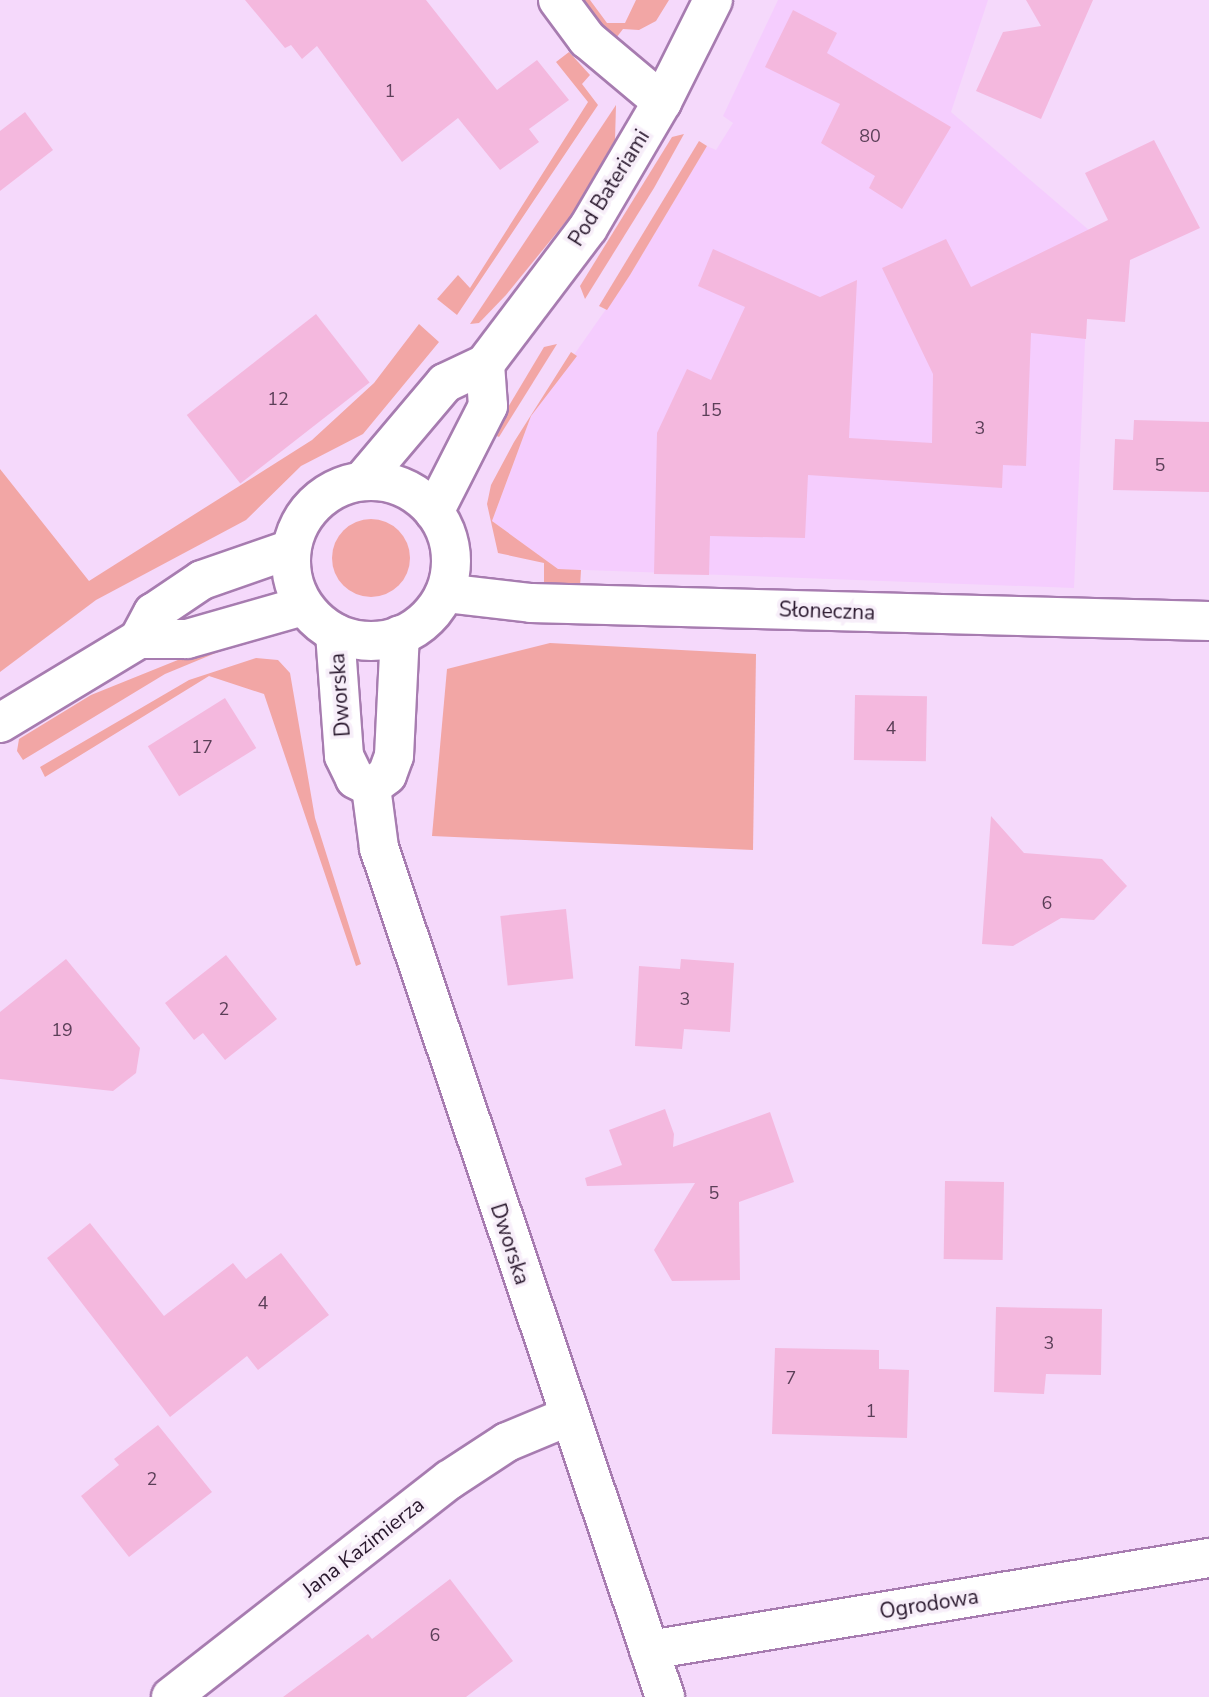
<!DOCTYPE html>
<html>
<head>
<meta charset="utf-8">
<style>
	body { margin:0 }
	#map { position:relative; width:1209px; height:1697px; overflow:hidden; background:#f5d9fb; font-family:"Nunito Sans",sans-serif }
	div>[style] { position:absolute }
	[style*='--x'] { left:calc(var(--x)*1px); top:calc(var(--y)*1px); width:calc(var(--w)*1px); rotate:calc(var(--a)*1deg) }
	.built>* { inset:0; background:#f5cdfe }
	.green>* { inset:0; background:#f2a6a5 }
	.round { border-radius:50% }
	.building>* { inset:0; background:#f4b8de; transform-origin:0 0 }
	.roads { filter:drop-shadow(2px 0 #a77cb0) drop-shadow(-2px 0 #a77cb0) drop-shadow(0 2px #a77cb0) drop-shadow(0 -2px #a77cb0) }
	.street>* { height:38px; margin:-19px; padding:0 19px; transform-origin:19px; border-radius:19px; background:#fff }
	.secondary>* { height:38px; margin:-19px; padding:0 19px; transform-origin:19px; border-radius:19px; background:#fff }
	.secondary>.ring { margin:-19px; padding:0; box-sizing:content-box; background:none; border:38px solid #fff; border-radius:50% }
	span { translate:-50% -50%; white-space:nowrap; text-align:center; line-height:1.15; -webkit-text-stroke:7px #f7eef9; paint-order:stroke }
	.number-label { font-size:18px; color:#5b3f58 }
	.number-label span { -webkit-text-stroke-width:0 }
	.street-label { font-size:21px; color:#28172c }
</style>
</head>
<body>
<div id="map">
	<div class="built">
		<i style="clip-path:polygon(778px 0,988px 0,951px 112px,1090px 231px,1074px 588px,558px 569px,492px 521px,531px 416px,630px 275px,707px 146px,716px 150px,733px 123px,723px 116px)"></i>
	</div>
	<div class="green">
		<i style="clip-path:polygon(577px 0,590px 0,607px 23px,625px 23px,636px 0,669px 0,656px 21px,639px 30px,623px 29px,613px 42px)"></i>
		<i style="clip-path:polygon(569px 52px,590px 75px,582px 84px,598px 105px,457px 315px,437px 299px,458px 275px,470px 288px,588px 102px,556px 62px)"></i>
		<i style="clip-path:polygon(616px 105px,615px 140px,572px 214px,506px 295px,479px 323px,470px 324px)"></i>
		<i style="clip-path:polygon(684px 134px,654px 188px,585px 299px,580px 286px,672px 137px)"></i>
		<i style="clip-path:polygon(699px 141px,707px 146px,630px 275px,607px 310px,599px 306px)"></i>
		<i style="clip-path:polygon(419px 324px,439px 342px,363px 434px,301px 466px,246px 520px,96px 600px,0 672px,0 469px,89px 581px,312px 440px,374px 383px)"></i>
		<i style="clip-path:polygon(557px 344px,499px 437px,492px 434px,544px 347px)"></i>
		<i style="clip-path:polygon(571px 352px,577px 356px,531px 416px,492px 521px,558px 569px,581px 570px,580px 587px,544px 586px,544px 563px,498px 553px,487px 504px,491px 485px,514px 442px)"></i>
		<i class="round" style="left:332px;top:519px;width:78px;height:78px"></i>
		<i style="clip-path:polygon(220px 643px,223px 650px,165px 674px,23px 760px,17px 751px,19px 739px,91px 695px)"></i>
		<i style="clip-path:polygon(550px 643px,756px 654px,753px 850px,432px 836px,447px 669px)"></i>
		<i style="clip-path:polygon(256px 658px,278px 660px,290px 673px,315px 818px,361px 964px,356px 966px,264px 694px,209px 676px,45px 777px,40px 767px,189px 680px)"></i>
	</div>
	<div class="building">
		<i style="clip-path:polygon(245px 0,426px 0,497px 90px,537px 60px,569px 100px,529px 129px,539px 142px,500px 170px,458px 118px,402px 162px,317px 46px,302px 59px,291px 45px,285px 48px)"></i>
		<i style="clip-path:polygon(1026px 0,1093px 0,1041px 119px,976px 91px,1003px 32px,1041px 26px)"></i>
		<i style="clip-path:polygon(793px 10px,837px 33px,827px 53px,951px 127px,902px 209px,869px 188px,875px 176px,821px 143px,840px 104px,765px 67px)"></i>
		<i style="clip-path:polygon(25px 112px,53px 150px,0 191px,0 131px)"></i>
		<i style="clip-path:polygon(1154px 140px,1200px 228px,1130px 260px,1125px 322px,1087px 319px,1086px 339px,1031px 333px,1026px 466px,1003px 465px,1002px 488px,808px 475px,805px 538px,710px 536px,709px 575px,654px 574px,657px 433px,687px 369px,711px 380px,745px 307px,698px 286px,713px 249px,820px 297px,857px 280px,849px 438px,932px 443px,933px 374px,882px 268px,946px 239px,971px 287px,1108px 220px,1085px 173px)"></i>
		<i style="left:316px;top:314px;width:87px;height:164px;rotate:52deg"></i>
		<i style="clip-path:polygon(1134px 420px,1209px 422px,1209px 492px,1113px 490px,1115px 439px,1133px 440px)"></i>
		<i style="left:855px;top:695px;width:72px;height:65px;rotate:1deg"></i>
		<i style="left:225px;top:698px;width:59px;height:91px;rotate:58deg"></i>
		<i style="clip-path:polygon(991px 816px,1024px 853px,1102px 859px,1127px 886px,1094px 920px,1061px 918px,1013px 946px,982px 944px)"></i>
		<i style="left:566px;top:909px;width:70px;height:66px;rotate:84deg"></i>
		<i style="clip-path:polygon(226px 955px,277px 1019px,225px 1060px,203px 1033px,194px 1040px,165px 1003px)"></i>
		<i style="clip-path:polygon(66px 959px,140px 1048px,136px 1073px,113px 1091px,0 1079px,0 1012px)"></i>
		<i style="clip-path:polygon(681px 959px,734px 963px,730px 1032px,684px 1029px,682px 1049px,635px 1046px,639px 966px,680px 969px)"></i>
		<i style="clip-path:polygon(665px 1109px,674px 1134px,673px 1147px,770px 1112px,794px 1182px,739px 1202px,740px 1280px,672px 1281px,654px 1250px,695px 1183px,587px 1186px,585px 1178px,622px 1165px,609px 1130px)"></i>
		<i style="left:945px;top:1181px;width:59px;height:78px;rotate:1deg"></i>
		<i style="clip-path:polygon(90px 1223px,164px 1316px,233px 1263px,246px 1279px,281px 1253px,329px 1315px,258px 1370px,247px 1356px,170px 1417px,47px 1258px)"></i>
		<i style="clip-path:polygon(996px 1307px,1102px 1309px,1101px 1375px,1046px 1374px,1044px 1394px,994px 1392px)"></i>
		<i style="clip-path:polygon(775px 1348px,879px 1350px,879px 1369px,909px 1370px,907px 1438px,772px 1434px)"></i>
		<i style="clip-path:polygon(158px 1425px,212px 1492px,129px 1557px,81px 1496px,119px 1465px,114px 1459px)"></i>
		<i style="clip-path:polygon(450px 1579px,513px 1661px,466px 1697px,283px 1697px,368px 1634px,372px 1639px)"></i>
	</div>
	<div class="roads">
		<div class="street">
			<i style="--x:558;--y:0;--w:49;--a:53.4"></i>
			<i style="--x:587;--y:39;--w:98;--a:40"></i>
			<i style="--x:445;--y:593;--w:87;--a:6.6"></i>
			<i style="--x:531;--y:603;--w:678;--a:1.52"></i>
			<i style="--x:649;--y:1650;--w:568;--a:-9.33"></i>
			<i style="--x:171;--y:1697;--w:353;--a:-38"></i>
			<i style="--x:449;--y:1480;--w:69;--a:-33.2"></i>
			<i style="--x:507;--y:1442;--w:65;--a:-22.6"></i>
		</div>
		<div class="secondary">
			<i style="--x:363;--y:480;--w:127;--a:-49.8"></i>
			<i style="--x:445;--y:383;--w:44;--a:-25.4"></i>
			<i style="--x:485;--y:364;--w:171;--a:-52.9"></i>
			<i style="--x:588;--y:228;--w:146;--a:-59.6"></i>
			<i style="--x:662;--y:102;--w:114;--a:-63.4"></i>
			<i class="ring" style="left:291px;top:481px;width:122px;height:122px"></i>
			<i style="--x:434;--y:512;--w:119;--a:-63"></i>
			<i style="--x:488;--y:406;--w:42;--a:-94.1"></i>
			<i style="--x:335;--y:633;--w:123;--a:85.8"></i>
			<i style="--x:344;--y:756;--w:25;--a:64"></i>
			<i style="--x:355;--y:779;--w:18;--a:27"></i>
			<i style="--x:139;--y:639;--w:30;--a:-62"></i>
			<i style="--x:153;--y:613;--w:59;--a:-34"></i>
			<i style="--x:202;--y:580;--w:94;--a:-19.2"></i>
			<i style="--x:0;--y:723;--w:162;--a:-31.1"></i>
			<i style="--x:139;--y:639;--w:48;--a:0"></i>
			<i style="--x:187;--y:639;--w:121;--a:-15.9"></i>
			<i style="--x:371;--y:787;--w:62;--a:82.5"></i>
			<i style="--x:379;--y:848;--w:896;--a:71.38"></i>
			<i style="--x:371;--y:787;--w:20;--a:-37"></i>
			<i style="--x:387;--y:775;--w:20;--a:-70"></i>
			<i style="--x:394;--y:756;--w:121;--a:-87.2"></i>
		</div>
	</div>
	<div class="number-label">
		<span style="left:390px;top:91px">1</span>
		<span style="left:870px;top:136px">80</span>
		<span style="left:278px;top:399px">12</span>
		<span style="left:711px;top:410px">15</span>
		<span style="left:980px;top:428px">3</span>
		<span style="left:1160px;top:465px">5</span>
		<span style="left:891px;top:728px">4</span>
		<span style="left:202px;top:747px">17</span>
		<span style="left:1047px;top:903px">6</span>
		<span style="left:685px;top:999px">3</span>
		<span style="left:224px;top:1009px">2</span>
		<span style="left:62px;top:1030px">19</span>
		<span style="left:714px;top:1193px">5</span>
		<span style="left:263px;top:1303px">4</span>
		<span style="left:1049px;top:1343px">3</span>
		<span style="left:791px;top:1378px">7</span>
		<span style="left:871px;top:1411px">1</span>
		<span style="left:152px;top:1479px">2</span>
		<span style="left:435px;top:1635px">6</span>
	</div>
	<div class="street-label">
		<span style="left:609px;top:188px;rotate:-58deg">Pod Bateriami</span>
		<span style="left:827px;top:611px;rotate:2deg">Słoneczna</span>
		<span style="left:340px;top:695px;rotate:-94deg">Dworska</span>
		<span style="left:510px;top:1244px;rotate:72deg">Dworska</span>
		<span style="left:363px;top:1547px;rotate:-38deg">Jana Kazimierza</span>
		<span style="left:929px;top:1604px;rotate:-9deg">Ogrodowa</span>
	</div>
</div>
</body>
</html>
